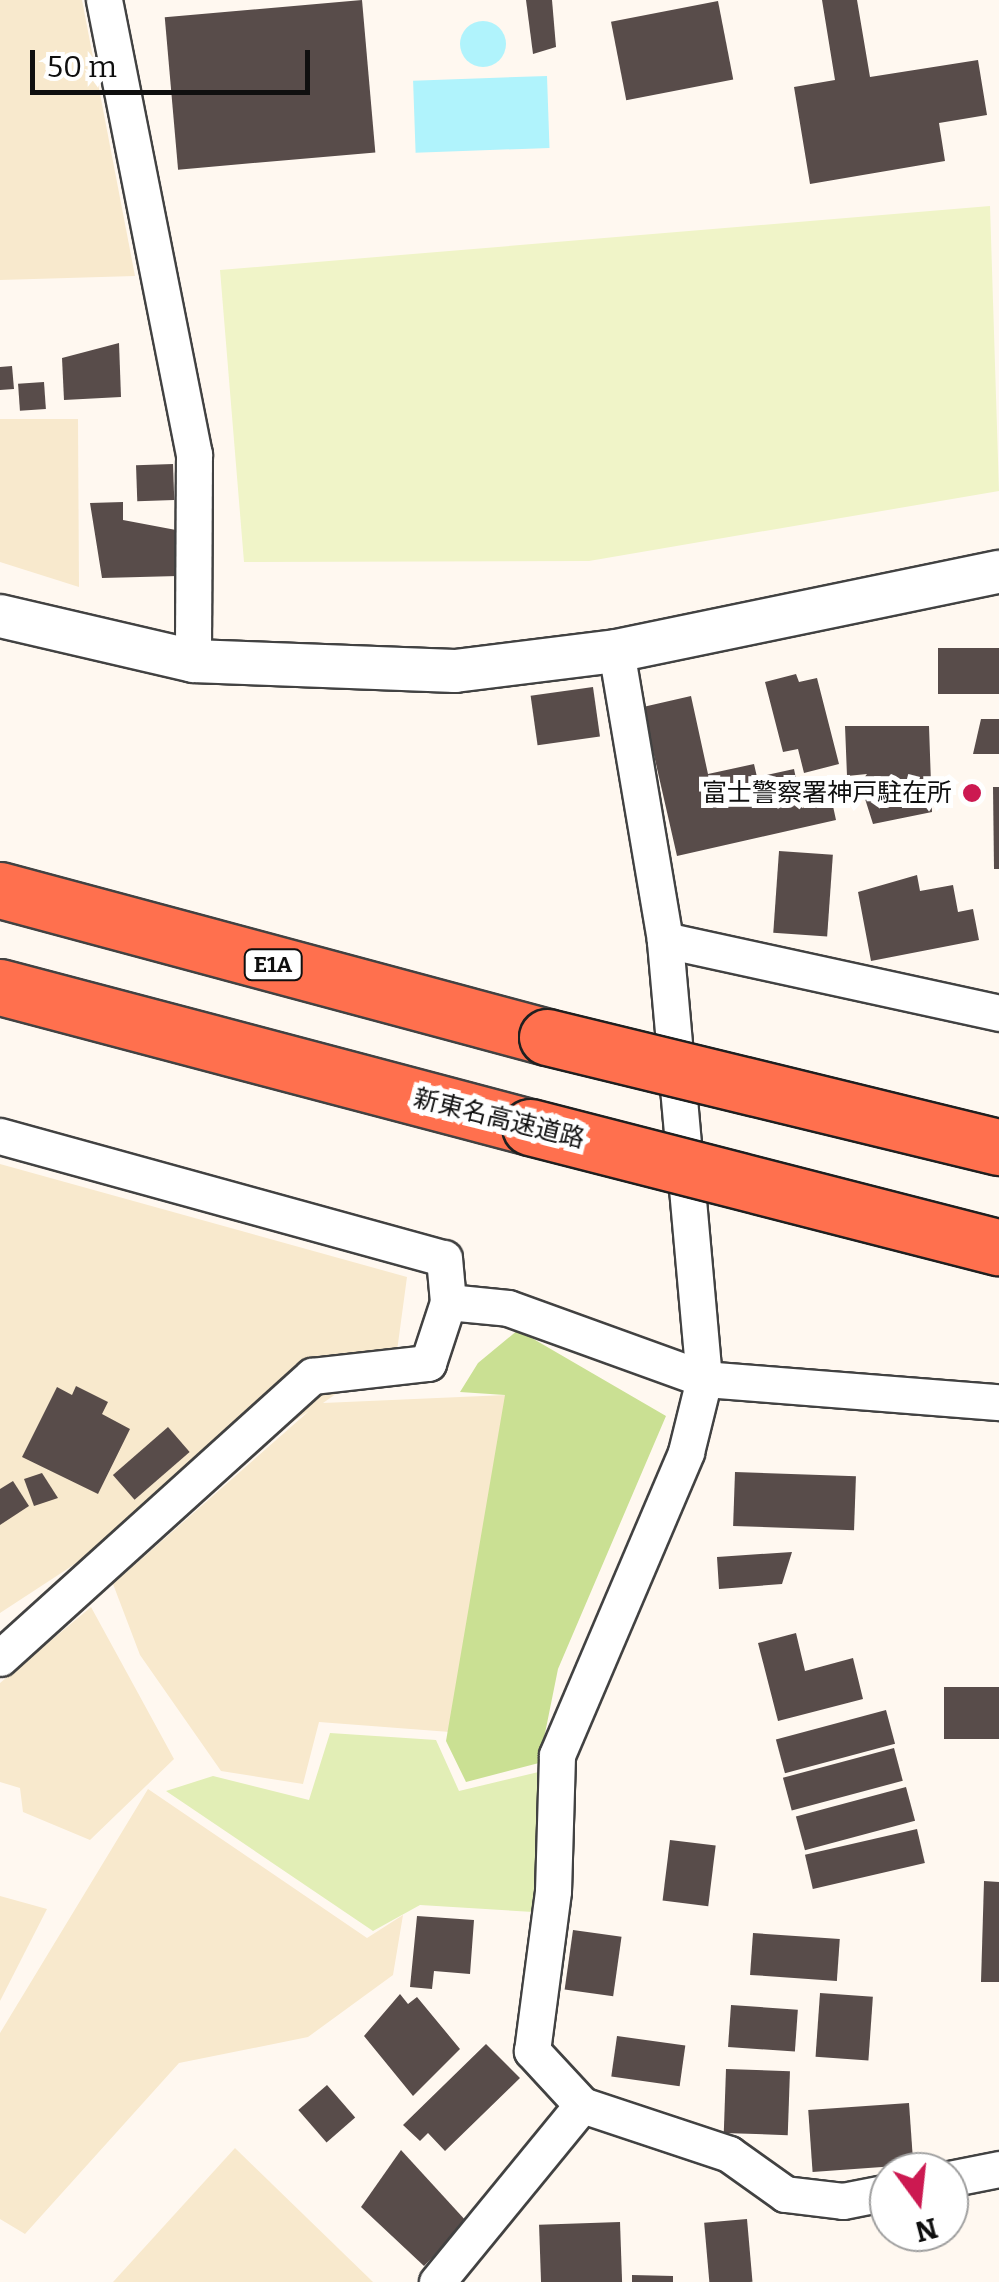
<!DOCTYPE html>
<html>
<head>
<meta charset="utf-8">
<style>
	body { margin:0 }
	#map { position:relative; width:999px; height:2282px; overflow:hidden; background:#fff8f0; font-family:Bitter,"Noto Sans JP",serif }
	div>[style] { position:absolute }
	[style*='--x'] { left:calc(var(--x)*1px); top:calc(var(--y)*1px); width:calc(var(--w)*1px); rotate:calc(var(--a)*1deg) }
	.farmland>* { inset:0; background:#f8e9cd }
	.green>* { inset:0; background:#e2eeb6 }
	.forest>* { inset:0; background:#cae093 }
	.pitch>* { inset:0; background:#f0f4c8 }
	.water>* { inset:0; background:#b0f3fc; transform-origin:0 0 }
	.round { border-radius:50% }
	.building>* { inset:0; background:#584c4a; transform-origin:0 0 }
	.roads { filter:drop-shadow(2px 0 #424242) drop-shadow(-2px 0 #424242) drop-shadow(0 2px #424242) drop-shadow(0 -2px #424242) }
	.minor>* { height:35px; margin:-17.5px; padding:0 17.5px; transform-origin:17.5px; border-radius:17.5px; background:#fff }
	.tertiary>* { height:42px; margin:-21px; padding:0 21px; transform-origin:21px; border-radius:21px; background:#fff }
	.motorway>* { height:55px; margin:-27.5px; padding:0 27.5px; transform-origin:27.5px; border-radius:27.5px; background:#ff704e }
	.bridges { filter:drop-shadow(2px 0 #202020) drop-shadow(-2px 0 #202020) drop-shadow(0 2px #202020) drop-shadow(0 -2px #202020) }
	.motorway-bridge>* { height:55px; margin:-27.5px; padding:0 27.5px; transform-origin:27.5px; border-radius:27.5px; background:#ff704e }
	.dots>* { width:28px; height:28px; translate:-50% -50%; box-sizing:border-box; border:5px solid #fff; border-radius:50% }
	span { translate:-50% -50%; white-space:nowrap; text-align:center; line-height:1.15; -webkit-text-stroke:10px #fff; paint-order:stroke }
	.shield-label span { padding:2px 8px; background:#fff; border:2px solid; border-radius:8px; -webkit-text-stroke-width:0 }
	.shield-label { font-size:22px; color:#0f0f0f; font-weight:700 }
	.poi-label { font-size:25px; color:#0f0f0f }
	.right { translate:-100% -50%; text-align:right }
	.street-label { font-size:25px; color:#0f0f0f }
	.north { position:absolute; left:869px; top:2152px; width:100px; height:100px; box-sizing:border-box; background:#fff; border:2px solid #9f9f9f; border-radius:50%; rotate:165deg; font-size:28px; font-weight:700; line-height:40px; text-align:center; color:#0f0f0f }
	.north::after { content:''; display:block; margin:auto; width:35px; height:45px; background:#cc1951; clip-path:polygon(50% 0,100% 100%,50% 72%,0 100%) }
	.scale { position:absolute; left:30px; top:50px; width:280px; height:45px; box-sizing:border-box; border:5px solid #0f0f0f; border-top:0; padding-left:12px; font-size:30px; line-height:35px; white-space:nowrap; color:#0f0f0f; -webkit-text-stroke:8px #fff; paint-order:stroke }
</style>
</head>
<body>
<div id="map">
	<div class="farmland">
		<i style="clip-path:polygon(0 0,82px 0,135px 276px,0 280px)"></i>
		<i style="clip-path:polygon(0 419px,78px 419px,79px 587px,0 562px)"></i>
		<i style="clip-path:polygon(0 1164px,407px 1277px,397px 1351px,323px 1403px,506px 1395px,450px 1732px,319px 1722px,303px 1784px,221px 1771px,140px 1655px,113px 1584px,309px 1411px,0 1613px)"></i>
		<i style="clip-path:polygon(91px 1607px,174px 1759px,90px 1840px,23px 1812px,20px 1788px,0 1782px,0 1683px)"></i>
		<i style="clip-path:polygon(148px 1789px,367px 1938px,403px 1915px,393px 1975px,308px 2037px,179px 2063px,25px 2234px,0 2219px,0 2033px)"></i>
		<i style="clip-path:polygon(0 1896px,47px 1909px,0 2001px)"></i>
		<i style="clip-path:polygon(235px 2148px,373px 2282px,113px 2282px)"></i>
	</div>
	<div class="green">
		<i style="clip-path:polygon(330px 1733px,436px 1740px,459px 1791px,547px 1770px,550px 1913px,420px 1905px,373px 1931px,166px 1791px,213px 1776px,309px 1800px)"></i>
	</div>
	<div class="forest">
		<i style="clip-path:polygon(518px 1330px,666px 1416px,558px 1669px,539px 1763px,466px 1782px,446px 1741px,505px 1395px,460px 1392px,478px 1363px)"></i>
	</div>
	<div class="pitch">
		<i style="clip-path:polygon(990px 206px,999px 491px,589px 561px,244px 562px,220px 270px)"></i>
	</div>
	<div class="water">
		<i class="round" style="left:460px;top:21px;width:46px;height:46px"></i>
		<i style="left:547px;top:76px;width:72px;height:134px;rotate:88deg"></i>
	</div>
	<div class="building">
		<i style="left:362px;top:0;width:153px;height:198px;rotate:85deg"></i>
		<i style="clip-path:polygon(526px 0,552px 0,556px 47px,533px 54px)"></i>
		<i style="clip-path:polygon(822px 0,857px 0,870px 77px,978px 60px,987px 115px,939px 123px,945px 161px,810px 184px,794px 87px,835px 80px)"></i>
		<i style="left:718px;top:1px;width:80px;height:109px;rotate:79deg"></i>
		<i style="clip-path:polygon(119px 343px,121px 397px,64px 400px,62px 358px)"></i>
		<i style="clip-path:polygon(12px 366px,14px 389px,0 390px,0 367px)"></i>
		<i style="left:44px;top:382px;width:27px;height:26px;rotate:86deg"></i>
		<i style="left:173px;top:464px;width:36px;height:37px;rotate:88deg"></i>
		<i style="clip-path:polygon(123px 502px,123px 520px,176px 530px,178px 576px,102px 578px,90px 503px)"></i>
		<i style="left:999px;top:648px;width:46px;height:61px;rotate:90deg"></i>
		<i style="clip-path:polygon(796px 674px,799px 682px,817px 678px,839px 764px,804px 773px,798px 749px,783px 752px,765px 682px)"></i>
		<i style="left:593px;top:687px;width:50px;height:63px;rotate:82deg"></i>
		<i style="clip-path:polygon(691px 696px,708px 774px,754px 764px,757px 777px,794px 769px,802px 808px,814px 805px,810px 787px,828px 783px,836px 820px,677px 856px,643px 707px)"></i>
		<i style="clip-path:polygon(981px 719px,999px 719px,999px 754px,973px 754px)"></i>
		<i style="clip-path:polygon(845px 726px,929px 726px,932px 812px,873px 824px,860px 783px,867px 774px,847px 776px)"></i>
		<i style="clip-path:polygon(993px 787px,999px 787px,999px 869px,994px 869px)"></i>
		<i style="left:779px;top:851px;width:54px;height:82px;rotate:4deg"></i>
		<i style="clip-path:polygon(917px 875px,920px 891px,953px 885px,958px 912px,973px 909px,979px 940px,871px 961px,858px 892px)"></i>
		<i style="clip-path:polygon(76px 1386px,108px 1402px,102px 1414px,130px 1429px,98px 1494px,22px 1457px,57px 1387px,72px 1395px)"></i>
		<i style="left:168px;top:1427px;width:33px;height:73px;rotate:49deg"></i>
		<i style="left:735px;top:1472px;width:121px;height:54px;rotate:2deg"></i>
		<i style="clip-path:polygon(42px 1473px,58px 1498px,34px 1506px,24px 1479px)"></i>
		<i style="clip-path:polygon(13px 1481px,29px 1506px,0 1525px,0 1489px)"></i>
		<i style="clip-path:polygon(792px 1552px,782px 1584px,719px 1589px,717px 1557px)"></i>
		<i style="clip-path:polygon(796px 1633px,805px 1671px,853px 1658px,863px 1699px,778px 1721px,758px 1643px)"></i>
		<i style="left:999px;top:1687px;width:52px;height:55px;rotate:90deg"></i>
		<i style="left:886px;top:1710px;width:35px;height:114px;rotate:75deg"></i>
		<i style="left:894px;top:1748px;width:34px;height:115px;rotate:75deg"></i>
		<i style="left:906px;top:1787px;width:35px;height:114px;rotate:75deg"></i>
		<i style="left:917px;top:1829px;width:35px;height:115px;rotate:77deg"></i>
		<i style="left:670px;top:1840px;width:46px;height:61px;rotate:7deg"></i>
		<i style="clip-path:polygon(984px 1881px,999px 1882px,999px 1982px,981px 1982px)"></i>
		<i style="clip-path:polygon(417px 1916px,474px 1920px,470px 1974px,434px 1971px,432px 1989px,410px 1987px)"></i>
		<i style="left:573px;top:1930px;width:49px;height:60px;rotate:8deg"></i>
		<i style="left:753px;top:1933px;width:87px;height:42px;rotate:4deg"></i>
		<i style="left:820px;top:1993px;width:53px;height:64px;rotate:4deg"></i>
		<i style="clip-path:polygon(400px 1994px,408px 2004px,417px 1997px,460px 2049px,413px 2096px,364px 2036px)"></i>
		<i style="left:731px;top:2005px;width:67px;height:42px;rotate:4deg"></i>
		<i style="left:617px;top:2036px;width:69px;height:41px;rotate:8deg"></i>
		<i style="clip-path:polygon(486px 2044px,520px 2078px,445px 2151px,428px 2133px,420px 2141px,403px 2125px)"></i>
		<i style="left:726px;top:2069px;width:64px;height:64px;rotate:2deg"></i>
		<i style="left:327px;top:2085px;width:43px;height:38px;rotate:49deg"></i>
		<i style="left:909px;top:2103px;width:62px;height:101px;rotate:86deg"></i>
		<i style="clip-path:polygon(401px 2150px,467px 2222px,424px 2266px,361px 2207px)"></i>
		<i style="left:747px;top:2219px;width:63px;height:43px;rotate:85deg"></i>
		<i style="left:620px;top:2222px;width:60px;height:81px;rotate:88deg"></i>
		<i style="clip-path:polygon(632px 2275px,673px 2276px,673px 2282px,632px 2282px)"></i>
	</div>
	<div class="roads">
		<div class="minor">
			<i style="--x:104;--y:0;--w:463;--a:78.8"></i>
			<i style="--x:194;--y:454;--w:207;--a:90.3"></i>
			<i style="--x:665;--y:940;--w:342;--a:12.3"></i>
			<i style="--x:0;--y:1136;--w:460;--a:15.4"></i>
			<i style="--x:444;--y:1258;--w:44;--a:84.8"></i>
			<i style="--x:0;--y:1658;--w:421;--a:-42.1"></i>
			<i style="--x:312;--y:1376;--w:117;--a:-6.4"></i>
			<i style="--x:428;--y:1363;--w:64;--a:-71.8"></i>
			<i style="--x:448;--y:1302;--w:60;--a:5.7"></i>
			<i style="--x:508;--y:1308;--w:208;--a:19.9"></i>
			<i style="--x:704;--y:1379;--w:296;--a:4.5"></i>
			<i style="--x:582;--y:2105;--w:74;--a:-132.8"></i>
			<i style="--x:532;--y:2051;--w:161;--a:-82.5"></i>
			<i style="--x:553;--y:1891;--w:136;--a:-88.3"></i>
			<i style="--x:557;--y:1755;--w:329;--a:-66.9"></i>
			<i style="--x:686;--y:1452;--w:75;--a:-76.1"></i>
			<i style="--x:704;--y:1379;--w:441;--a:-95.1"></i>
			<i style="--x:665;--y:940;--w:293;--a:-99.6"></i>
			<i style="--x:949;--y:2179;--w:51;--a:-11.3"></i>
			<i style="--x:437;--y:2282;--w:229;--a:-50.7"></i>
			<i style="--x:582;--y:2105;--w:155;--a:18.4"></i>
			<i style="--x:729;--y:2154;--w:69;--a:35.5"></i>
			<i style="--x:785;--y:2194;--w:58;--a:6.9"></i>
			<i style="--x:843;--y:2201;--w:47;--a:-11.1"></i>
		</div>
		<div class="tertiary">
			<i style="--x:0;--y:616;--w:198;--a:13.1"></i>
			<i style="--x:193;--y:661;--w:262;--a:2.2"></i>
			<i style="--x:455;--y:671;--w:162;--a:-7.1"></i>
			<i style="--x:616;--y:651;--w:391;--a:-11.7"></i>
		</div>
		<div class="motorway">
			<i style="--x:0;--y:890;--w:566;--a:15.04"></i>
			<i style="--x:0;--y:987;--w:548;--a:14.8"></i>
		</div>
	</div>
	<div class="bridges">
		<div class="motorway-bridge">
			<i style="--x:547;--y:1037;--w:465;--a:13.7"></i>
			<i style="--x:530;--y:1127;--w:484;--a:14.4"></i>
		</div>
	</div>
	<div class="dots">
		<i style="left:972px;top:793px;background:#cc1951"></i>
	</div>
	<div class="shield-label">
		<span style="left:273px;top:965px">E1A</span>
	</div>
	<div class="poi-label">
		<span class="right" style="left:952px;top:793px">富士警察署神戸駐在所</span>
	</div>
	<div class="street-label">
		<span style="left:499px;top:1119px;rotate:14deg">新東名高速道路</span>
	</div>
	<div class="north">N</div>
	<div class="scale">50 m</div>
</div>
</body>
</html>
